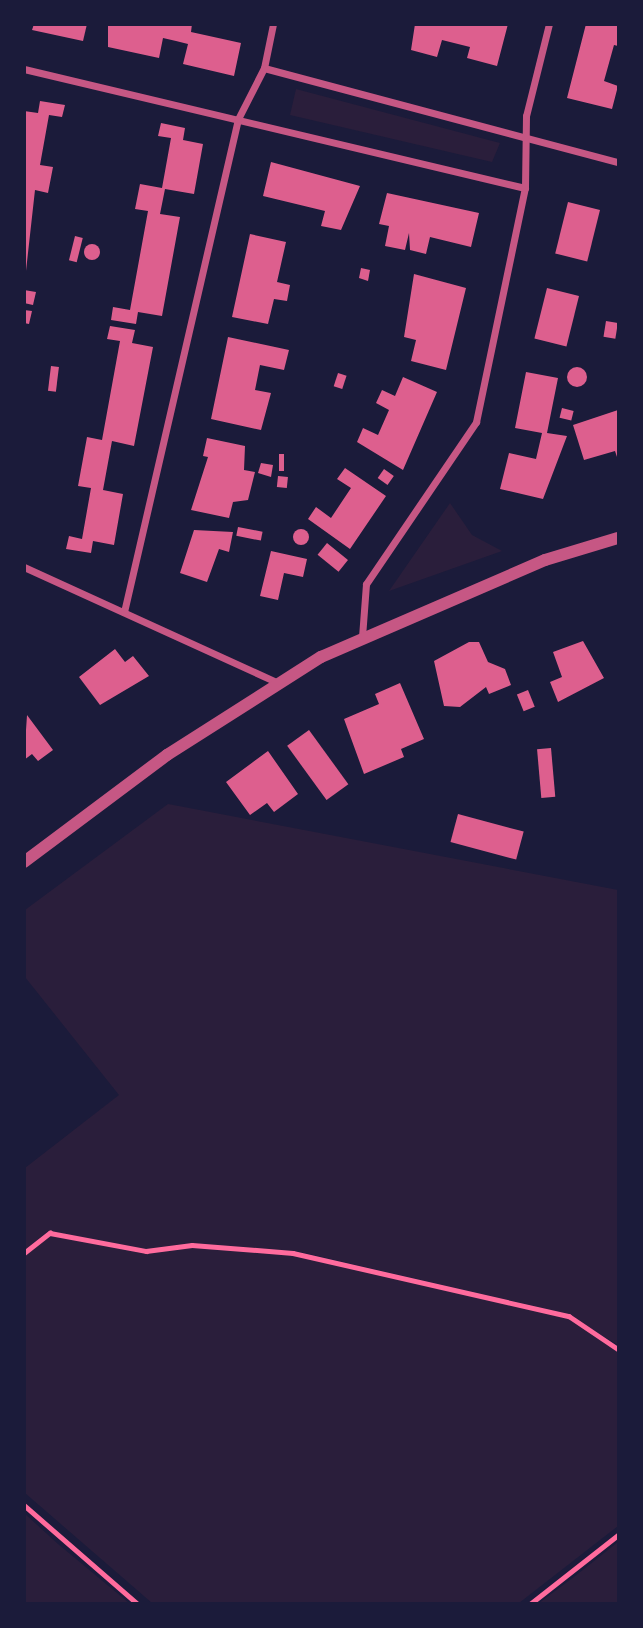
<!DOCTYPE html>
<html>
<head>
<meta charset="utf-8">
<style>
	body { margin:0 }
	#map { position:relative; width:643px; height:1628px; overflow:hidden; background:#1b1b3a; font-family:Merriweather,serif }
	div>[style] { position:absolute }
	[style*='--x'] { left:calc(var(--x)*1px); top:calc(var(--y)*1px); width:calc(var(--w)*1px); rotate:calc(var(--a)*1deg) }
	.green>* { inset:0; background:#2a1e3b }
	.building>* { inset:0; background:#dd5f8e; transform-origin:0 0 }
	.round { border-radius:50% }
	.path>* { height:4.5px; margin:-2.25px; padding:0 2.25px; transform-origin:2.25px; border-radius:2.25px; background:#ff6b9d }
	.minor>* { height:7px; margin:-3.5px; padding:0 3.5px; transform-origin:3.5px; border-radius:3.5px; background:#c65784 }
	.tertiary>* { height:12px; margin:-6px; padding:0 6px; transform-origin:6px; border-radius:6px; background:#c65784 }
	span { translate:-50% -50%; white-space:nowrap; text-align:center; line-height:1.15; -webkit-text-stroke:7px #1b1b3a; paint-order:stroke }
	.frame { position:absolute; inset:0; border:26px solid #1b1b3a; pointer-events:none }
</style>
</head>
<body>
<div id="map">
	<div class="green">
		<i style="clip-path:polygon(296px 89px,500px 143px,492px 162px,290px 115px)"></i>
		<i style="clip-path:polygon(450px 503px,472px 535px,502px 551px,389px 591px)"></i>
		<i style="clip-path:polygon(168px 804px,618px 890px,618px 1345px,564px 1313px,296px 1251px,202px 1245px,151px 1250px,48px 1231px,25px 1250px,25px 1168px,119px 1095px,25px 977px,25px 910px)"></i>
		<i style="clip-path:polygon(47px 1235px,141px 1253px,194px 1247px,290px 1254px,575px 1320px,618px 1352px,618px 1526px,519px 1603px,152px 1603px,25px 1493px,25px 1255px)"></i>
		<i style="clip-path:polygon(24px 1513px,58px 1544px,129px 1603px,25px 1603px)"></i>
		<i style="clip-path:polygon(618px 1542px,618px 1603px,539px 1603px,574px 1577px)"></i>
	</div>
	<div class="building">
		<i style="clip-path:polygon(34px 24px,87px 24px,83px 41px,32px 30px)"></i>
		<i style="clip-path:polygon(108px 24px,192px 24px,191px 32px,241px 43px,234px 76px,183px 64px,188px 44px,176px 41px,163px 38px,159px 58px,108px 47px)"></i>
		<i style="clip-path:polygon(415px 24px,443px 26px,508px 24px,497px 66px,467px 58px,470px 47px,442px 40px,437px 57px,411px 50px)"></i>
		<i style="clip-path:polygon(586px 24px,618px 24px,618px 46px,614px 45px,604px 81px,618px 86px,612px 109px,567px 98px)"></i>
		<i style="clip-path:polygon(40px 101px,65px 105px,62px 117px,49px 115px,40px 165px,53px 167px,48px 193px,35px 190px,26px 271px,24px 111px,38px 113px)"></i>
		<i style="clip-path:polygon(161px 123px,185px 128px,183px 140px,203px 144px,194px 194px,165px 189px,160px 214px,180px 217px,162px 316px,138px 312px,136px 324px,111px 320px,113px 307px,130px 310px,148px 211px,135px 209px,140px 184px,162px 188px,171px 138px,158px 136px)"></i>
		<i style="clip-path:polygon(271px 162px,360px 186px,341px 230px,321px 226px,325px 211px,263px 196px)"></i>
		<i style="clip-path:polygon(387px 193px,479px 213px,471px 247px,430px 237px,426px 254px,410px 250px,409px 233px,405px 250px,385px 246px,389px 226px,379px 224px)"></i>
		<i style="left:568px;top:202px;width:33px;height:53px;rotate:14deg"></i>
		<i style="clip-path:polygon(250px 234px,286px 242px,277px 282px,290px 285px,287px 301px,274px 299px,268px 324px,232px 317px)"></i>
		<i style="left:75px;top:236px;width:8px;height:25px;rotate:14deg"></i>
		<i class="round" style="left:84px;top:244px;width:16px;height:16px"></i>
		<i style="clip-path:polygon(361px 268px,370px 270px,368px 281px,359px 278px)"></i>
		<i style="clip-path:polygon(414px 274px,466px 288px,446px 370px,411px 361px,416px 340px,404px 337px)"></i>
		<i style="left:547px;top:288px;width:33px;height:52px;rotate:14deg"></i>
		<i style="clip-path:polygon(24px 290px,36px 292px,33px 305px,24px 303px)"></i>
		<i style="clip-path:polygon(24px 310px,32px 311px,29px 324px,24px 323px)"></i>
		<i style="left:606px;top:321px;width:12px;height:16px;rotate:9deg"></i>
		<i style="clip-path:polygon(110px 326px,135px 330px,132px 343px,153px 347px,134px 446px,112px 441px,103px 490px,123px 494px,114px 545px,93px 541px,91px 553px,66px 549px,69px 536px,82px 539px,91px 488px,78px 486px,87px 437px,102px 440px,120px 341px,107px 339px)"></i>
		<i style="clip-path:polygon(228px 337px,289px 350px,284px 370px,260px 365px,255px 390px,271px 393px,261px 430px,211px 419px)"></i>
		<i style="left:51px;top:366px;width:8px;height:25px;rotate:7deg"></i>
		<i class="round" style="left:567px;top:367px;width:20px;height:20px"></i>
		<i style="clip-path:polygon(526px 372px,558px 378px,547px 433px,567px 436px,543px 499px,500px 489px,509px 453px,536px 459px,542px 433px,515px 428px)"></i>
		<i style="left:338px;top:373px;width:9px;height:14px;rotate:18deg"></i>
		<i style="clip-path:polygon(403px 377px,437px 392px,403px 470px,357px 442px,363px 428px,378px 435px,389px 410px,376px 403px,382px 390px,395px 396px)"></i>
		<i style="left:562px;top:408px;width:12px;height:10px;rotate:14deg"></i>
		<i style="clip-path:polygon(618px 410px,618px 460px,615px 451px,584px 460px,573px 425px)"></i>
		<i style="clip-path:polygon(207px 438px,245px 446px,244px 470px,255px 472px,248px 500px,233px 502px,229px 518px,191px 510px,208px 457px,203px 456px)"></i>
		<i style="left:279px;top:454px;width:5px;height:17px"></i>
		<i style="clip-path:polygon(261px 463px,273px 465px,271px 477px,258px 473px)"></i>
		<i style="clip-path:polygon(345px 468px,386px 496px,350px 549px,308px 519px,316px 507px,331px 518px,351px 488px,337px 479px)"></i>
		<i style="left:384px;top:469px;width:12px;height:11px;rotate:35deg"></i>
		<i style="left:278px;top:476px;width:10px;height:11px;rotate:6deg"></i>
		<i style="left:238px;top:527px;width:25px;height:9px;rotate:11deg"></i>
		<i class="round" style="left:293px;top:529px;width:16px;height:16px"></i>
		<i style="clip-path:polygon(194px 530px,233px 532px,229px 552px,219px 549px,207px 582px,180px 573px)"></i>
		<i style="left:327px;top:543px;width:27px;height:15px;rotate:39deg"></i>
		<i style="clip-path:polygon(271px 551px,307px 559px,303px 577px,284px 573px,278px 600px,260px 596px)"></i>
		<i style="clip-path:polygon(583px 641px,604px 678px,558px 702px,550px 682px,562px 677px,553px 652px)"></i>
		<i style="clip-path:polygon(469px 642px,479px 642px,488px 662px,505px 669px,511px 685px,489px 694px,486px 687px,460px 707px,444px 706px,434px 661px)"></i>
		<i style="clip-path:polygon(115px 649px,125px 662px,133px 656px,149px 676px,100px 705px,79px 677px)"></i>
		<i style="clip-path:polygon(400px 683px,424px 739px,401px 749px,404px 757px,364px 774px,344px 719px,379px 704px,375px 694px)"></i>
		<i style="left:528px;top:690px;width:18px;height:12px;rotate:68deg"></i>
		<i style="clip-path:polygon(27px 715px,53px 750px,38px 761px,32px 754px,24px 760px)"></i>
		<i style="left:309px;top:730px;width:67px;height:27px;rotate:54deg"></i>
		<i style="left:551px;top:748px;width:49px;height:14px;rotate:85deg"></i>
		<i style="clip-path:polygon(268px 751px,298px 794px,274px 812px,267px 803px,250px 815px,226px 782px)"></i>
		<i style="left:458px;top:814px;width:68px;height:29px;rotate:15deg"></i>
	</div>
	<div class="path">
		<i style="--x:24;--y:1253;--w:33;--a:-38"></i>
		<i style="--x:50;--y:1233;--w:98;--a:10.6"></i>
		<i style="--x:146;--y:1251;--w:46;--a:-7.4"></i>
		<i style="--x:192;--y:1245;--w:101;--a:4.5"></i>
		<i style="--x:293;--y:1253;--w:283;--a:12.9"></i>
		<i style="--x:569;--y:1316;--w:59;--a:34"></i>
		<i style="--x:24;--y:1505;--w:151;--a:41"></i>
		<i style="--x:530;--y:1604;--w:112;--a:-38.1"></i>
	</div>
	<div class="minor">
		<i style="--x:264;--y:68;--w:366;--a:14.9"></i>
		<i style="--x:24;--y:69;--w:515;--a:13.36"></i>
		<i style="--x:24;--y:567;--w:277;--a:24.5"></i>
		<i style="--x:124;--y:612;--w:506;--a:-76.98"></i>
		<i style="--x:238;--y:119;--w:57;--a:-63"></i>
		<i style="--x:264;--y:68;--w:45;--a:-78.4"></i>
		<i style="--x:362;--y:637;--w:53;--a:-85.7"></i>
		<i style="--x:366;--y:584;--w:196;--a:-55.8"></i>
		<i style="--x:476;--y:422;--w:239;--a:-78.2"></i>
		<i style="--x:525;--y:188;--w:72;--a:-89.2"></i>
		<i style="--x:526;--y:116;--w:95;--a:-76"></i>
	</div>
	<div class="tertiary">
		<i style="--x:24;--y:862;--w:179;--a:-36.8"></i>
		<i style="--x:167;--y:755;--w:183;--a:-32.5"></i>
		<i style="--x:321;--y:657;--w:244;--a:-23.4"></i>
		<i style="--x:545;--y:560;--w:76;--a:-16.8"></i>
	</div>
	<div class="frame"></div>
</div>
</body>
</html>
